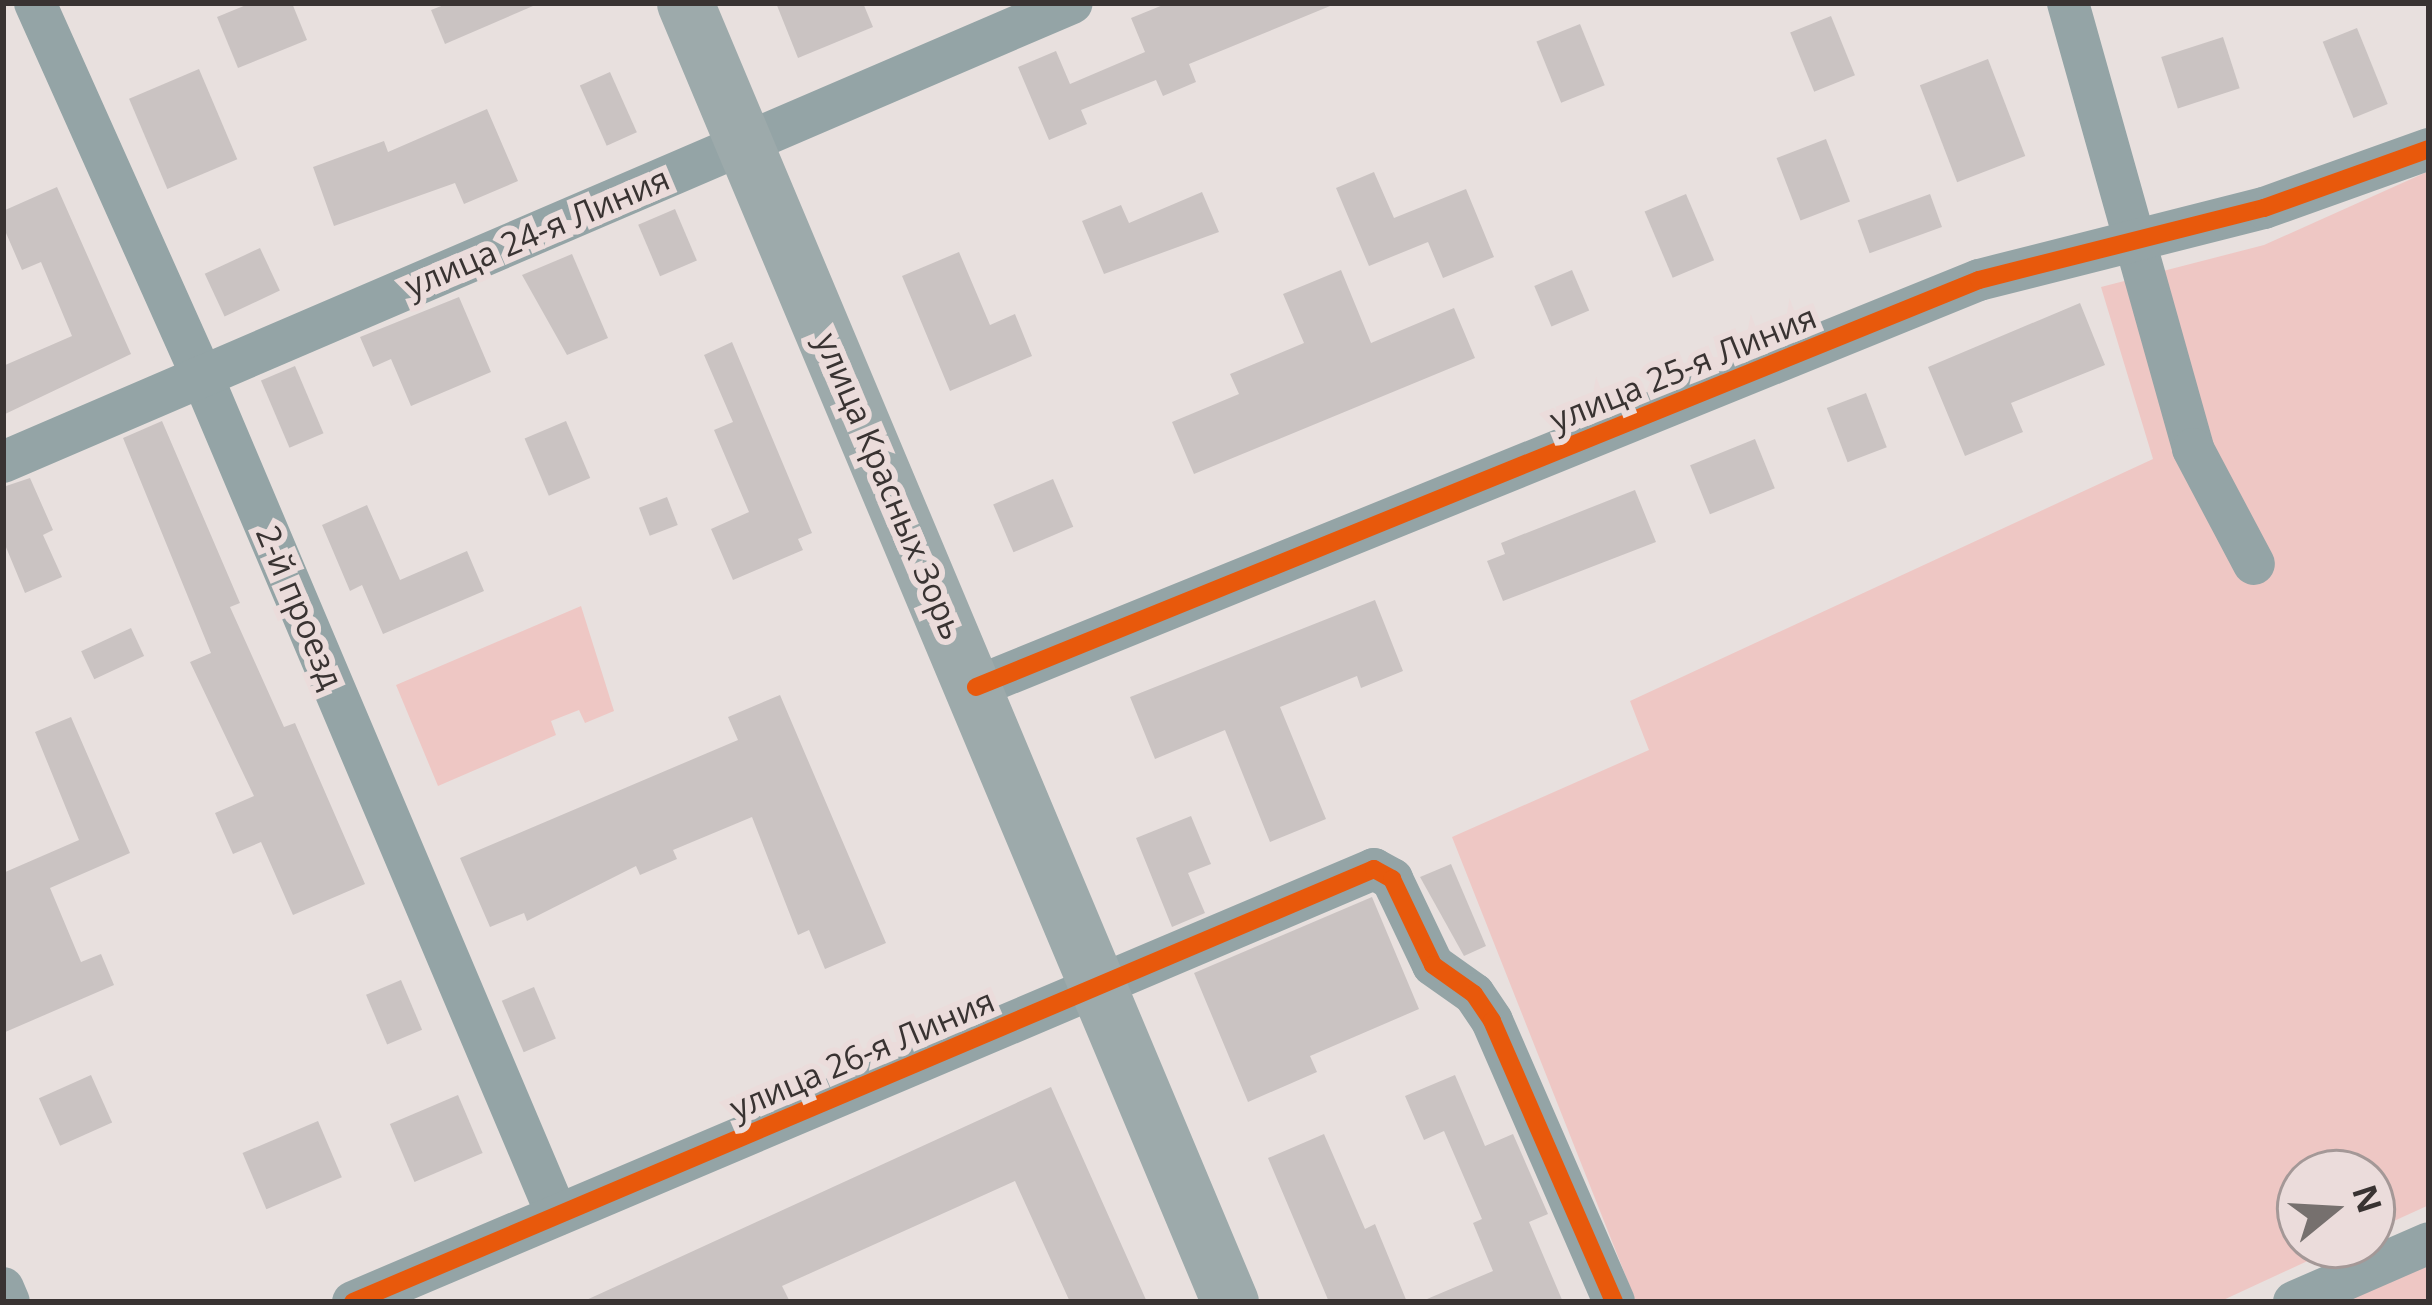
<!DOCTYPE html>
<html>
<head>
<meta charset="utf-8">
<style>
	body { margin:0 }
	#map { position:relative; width:2432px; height:1305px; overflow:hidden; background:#e8e0de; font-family:"Open Sans",sans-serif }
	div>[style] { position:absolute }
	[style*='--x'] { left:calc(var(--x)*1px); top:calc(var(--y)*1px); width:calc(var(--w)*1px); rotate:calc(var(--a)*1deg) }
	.green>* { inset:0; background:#eec7c4 }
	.building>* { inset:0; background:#cac3c2; transform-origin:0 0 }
	.street>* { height:42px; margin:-21px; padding:0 21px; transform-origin:21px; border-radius:21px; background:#94a4a6 }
	.secondary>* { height:57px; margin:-28.5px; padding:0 28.5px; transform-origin:28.5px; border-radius:28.5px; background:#9daaab }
	.cycleway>* { height:18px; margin:-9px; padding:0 9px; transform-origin:9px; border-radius:9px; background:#e8590c }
	span { translate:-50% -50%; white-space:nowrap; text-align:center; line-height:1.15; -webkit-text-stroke:12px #ebdcdb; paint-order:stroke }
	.street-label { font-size:33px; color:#393332 }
	.frame { position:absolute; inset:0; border:6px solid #393332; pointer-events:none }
	.north { position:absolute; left:2276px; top:1149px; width:120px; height:120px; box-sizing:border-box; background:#ebdcdb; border:3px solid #a49897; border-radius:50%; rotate:72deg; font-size:33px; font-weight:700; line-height:48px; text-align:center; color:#393332 }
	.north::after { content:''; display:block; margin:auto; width:42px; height:54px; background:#76706e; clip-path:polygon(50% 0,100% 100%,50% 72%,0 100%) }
</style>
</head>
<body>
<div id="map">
	<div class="green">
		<i style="clip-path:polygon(2429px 171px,2429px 1205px,2372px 1231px,2372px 1173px,2300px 1173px,2300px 1245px,2342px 1245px,2219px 1302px,1636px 1302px,1452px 837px,1649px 750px,1630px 701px,2153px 459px,2101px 287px,2264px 245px)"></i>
		<i style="clip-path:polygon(581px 606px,614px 711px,585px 723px,579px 710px,551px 721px,556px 735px,438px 786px,396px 685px)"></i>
		<i style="clip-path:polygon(2429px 1260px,2429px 1302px,2329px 1302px)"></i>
	</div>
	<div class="building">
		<i style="clip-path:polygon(251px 3px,292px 3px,307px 40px,238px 68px,217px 17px)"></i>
		<i style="clip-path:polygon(449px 3px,540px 3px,445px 44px,431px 10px)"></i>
		<i style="clip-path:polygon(776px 3px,863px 3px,873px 27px,798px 58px)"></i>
		<i style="clip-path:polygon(1168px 3px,1335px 4px,1189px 64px,1196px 82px,1163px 96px,1156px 80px,1081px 110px,1087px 124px,1049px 140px,1018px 67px,1056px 51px,1070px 84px,1145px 52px,1131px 18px)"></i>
		<i style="left:1831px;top:16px;width:64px;height:44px;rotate:68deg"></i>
		<i style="left:1580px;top:24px;width:66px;height:47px;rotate:68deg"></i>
		<i style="left:2357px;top:28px;width:82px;height:37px;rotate:68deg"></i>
		<i style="left:2223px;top:37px;width:54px;height:65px;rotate:72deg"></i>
		<i style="left:1988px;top:59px;width:104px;height:73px;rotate:69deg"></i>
		<i style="left:199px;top:69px;width:98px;height:76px;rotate:67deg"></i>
		<i style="left:610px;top:72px;width:66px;height:33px;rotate:66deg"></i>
		<i style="clip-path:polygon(487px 109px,518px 181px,464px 204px,455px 183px,334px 226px,313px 167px,384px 141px,388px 152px)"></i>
		<i style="left:1826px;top:139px;width:67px;height:53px;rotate:69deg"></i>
		<i style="clip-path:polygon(1374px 172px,1394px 218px,1466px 189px,1494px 257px,1443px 278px,1428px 242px,1369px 266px,1336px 188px)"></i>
		<i style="clip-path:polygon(57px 187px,131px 354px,3px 415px,3px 366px,72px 336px,41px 262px,22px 270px,3px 226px,3px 211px)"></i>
		<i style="clip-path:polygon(1202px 192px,1219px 232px,1104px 274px,1082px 221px,1121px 205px,1129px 223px)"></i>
		<i style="left:1686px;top:194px;width:72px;height:45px;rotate:67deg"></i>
		<i style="left:1930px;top:194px;width:35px;height:77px;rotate:70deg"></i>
		<i style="left:675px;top:209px;width:56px;height:40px;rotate:67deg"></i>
		<i style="left:260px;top:248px;width:47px;height:61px;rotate:65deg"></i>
		<i style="clip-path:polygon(959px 252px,990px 325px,1015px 314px,1032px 356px,950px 391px,902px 276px)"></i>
		<i style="clip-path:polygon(572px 254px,608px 338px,567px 355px,522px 275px)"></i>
		<i style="clip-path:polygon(1341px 270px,1371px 343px,1454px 308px,1475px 358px,1194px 474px,1172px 422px,1239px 394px,1230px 374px,1304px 343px,1283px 294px)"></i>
		<i style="left:1572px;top:270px;width:44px;height:41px;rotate:67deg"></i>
		<i style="clip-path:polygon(459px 297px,491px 372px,411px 406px,391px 359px,373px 367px,360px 337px)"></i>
		<i style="clip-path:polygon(2080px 303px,2105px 365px,2011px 403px,2023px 432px,1965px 456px,1928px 367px)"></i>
		<i style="clip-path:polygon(732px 342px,812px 533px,798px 539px,803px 550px,733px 580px,711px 529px,749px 512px,714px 430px,733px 422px,704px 355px)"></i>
		<i style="left:295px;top:366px;width:73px;height:37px;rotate:67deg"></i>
		<i style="left:1866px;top:393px;width:58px;height:42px;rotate:69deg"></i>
		<i style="clip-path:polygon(162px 421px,240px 603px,230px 607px,284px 727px,295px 723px,365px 884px,293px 915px,261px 842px,233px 854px,215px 813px,254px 796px,190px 662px,211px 653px,123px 438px)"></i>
		<i style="left:566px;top:421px;width:62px;height:45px;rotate:67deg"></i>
		<i style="left:1755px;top:439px;width:53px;height:70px;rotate:68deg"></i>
		<i style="clip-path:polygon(30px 478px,53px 530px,43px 535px,62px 577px,25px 593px,3px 540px,3px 487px)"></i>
		<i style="left:1053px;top:479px;width:52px;height:65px;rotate:67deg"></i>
		<i style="clip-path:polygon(1635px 490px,1656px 542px,1503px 601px,1487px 561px,1505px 554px,1501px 543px)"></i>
		<i style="left:667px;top:497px;width:30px;height:30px;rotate:69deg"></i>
		<i style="clip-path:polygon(367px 505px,400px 580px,467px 551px,484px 591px,383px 634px,362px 585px,350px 591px,322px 525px)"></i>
		<i style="clip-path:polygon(1375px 600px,1403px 671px,1361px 688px,1357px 676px,1280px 707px,1326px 819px,1270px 842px,1225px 730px,1155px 759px,1130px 697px)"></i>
		<i style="left:131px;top:628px;width:31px;height:55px;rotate:65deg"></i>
		<i style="clip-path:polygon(780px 695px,886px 943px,825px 969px,809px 930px,798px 935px,752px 817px,673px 850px,677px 859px,640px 875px,636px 866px,527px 921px,524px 913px,490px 927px,460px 858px,738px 740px,728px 717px)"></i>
		<i style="clip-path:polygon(71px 717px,130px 853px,50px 888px,81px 962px,101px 954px,114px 985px,3px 1033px,3px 873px,79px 840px,35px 732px)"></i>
		<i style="clip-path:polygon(1191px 816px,1211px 864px,1188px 873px,1205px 913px,1172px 927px,1136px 838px)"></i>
		<i style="clip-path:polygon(1451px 864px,1486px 946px,1464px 956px,1420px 877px)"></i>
		<i style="clip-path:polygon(1372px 897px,1419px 1009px,1310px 1056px,1317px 1072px,1248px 1102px,1194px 973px)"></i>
		<i style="left:401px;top:980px;width:54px;height:38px;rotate:67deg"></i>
		<i style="left:534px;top:987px;width:56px;height:35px;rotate:67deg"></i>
		<i style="left:91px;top:1075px;width:52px;height:57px;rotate:66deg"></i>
		<i style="clip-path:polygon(1455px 1075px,1485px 1146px,1513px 1134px,1548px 1214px,1529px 1222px,1563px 1302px,1420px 1302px,1493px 1271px,1473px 1223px,1482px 1219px,1444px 1131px,1424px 1140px,1405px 1096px)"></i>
		<i style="clip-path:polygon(1051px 1087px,1147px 1302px,1070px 1302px,1015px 1181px,782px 1286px,790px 1302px,582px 1302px)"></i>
		<i style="left:458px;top:1095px;width:63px;height:74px;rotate:67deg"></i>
		<i style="left:318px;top:1121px;width:61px;height:82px;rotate:67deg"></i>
		<i style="clip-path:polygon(1324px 1134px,1365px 1229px,1375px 1224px,1407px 1302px,1329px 1302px,1268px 1158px)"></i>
	</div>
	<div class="street">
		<i style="--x:35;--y:3;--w:409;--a:65.9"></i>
		<i style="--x:202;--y:376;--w:911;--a:67.07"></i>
		<i style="--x:2068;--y:3;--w:463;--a:74.3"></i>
		<i style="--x:2193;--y:449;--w:130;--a:62.1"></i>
		<i style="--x:3;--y:462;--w:1163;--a:-23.24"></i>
		<i style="--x:976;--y:687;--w:1082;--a:-22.09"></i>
		<i style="--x:1979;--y:280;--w:294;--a:-14.2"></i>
		<i style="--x:2264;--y:208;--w:175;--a:-19.7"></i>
		<i style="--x:3;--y:1288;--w:15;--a:67"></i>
		<i style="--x:353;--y:1302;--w:1109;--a:-22.98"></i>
		<i style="--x:1374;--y:869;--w:21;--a:29"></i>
		<i style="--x:1392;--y:879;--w:95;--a:64.5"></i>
		<i style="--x:1433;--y:965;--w:50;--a:35.3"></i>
		<i style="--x:1474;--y:994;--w:32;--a:56"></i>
		<i style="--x:1492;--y:1021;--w:306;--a:66.5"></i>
		<i style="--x:2294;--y:1302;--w:147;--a:-23.6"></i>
	</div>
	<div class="secondary">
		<i style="--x:685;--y:3;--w:1409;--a:67.24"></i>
	</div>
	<div class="cycleway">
		<i style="--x:976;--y:687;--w:1082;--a:-22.09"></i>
		<i style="--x:1979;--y:280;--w:294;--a:-14.2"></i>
		<i style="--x:2264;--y:208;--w:175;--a:-19.7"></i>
		<i style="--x:353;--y:1302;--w:1109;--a:-22.98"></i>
		<i style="--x:1374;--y:869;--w:21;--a:29"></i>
		<i style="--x:1392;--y:879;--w:95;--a:64.5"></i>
		<i style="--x:1433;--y:965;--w:50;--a:35.3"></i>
		<i style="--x:1474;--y:994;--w:32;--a:56"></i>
		<i style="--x:1492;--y:1021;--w:306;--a:66.5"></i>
	</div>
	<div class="street-label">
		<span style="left:537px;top:232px;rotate:-23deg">улица 24-я Линия</span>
		<span style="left:1683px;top:368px;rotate:-22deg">улица 25-я Линия</span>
		<span style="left:890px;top:486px;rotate:67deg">улица Красных Зорь</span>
		<span style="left:300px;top:607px;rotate:67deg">2-й проезд</span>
		<span style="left:862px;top:1054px;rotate:-23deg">улица 26-я Линия</span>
	</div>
	<div class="frame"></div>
	<div class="north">N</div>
</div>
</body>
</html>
